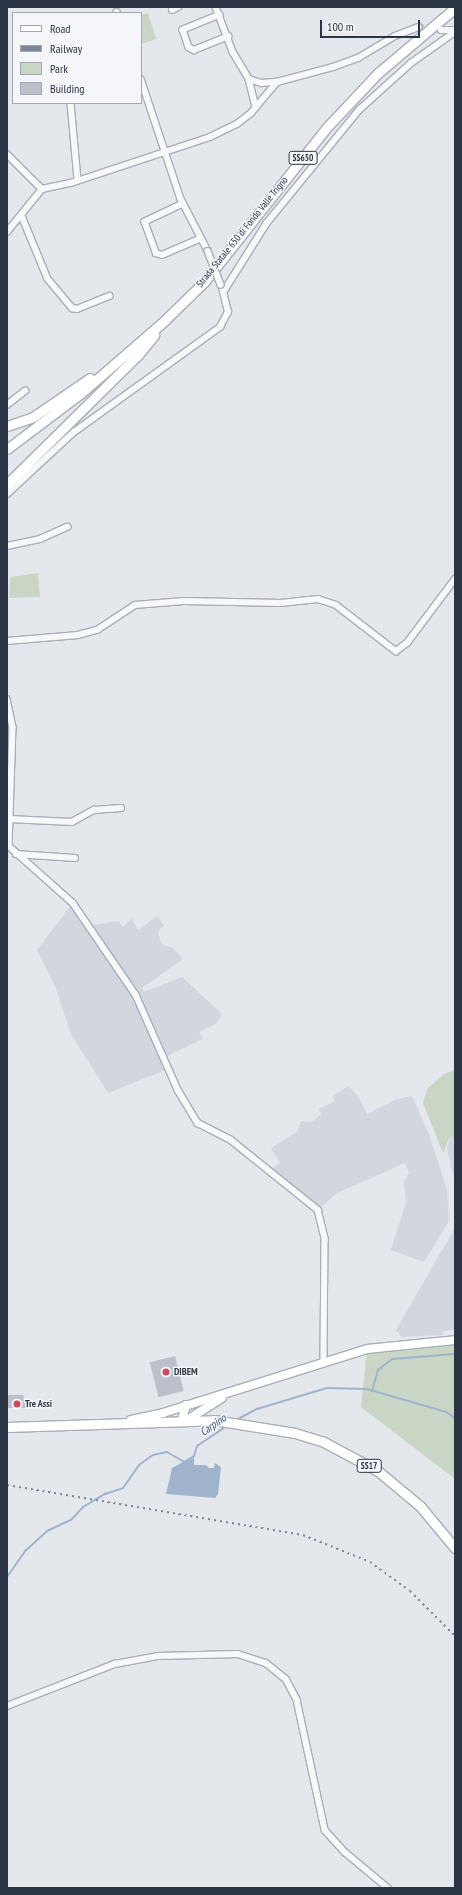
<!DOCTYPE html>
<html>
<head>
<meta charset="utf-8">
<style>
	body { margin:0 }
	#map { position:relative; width:462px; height:1895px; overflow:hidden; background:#e4e7ec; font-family:"PT Sans Narrow",sans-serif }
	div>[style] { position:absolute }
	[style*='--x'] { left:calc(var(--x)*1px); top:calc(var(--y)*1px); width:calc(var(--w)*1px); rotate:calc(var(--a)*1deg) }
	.built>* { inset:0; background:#d2d6de }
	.green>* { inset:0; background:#c9d6c5 }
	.water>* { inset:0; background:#9fb4cc }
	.stream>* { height:2px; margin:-1px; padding:0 1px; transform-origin:1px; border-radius:1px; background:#9fb4cc }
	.building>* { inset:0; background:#bbc0ca; transform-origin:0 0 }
	.minor-tunnel>* { height:5.5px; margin-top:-2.75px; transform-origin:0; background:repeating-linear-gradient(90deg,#bfc3cb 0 5.5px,transparent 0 8.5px) }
	.roads { filter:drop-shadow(1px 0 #a9aeb7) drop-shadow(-1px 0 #a9aeb7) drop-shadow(0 1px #a9aeb7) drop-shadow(0 -1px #a9aeb7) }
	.minor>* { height:5.5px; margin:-2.75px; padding:0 2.75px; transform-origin:2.75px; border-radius:2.75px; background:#f7f8fa }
	.secondary>* { height:8px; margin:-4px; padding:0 4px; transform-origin:4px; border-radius:4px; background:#fff }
	.primary>* { height:9px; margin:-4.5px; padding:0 4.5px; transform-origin:4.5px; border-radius:4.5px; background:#fff }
	.trunk>* { height:9px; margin:-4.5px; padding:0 4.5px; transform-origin:4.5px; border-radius:4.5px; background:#fff }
	.rail>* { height:2px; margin-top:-1px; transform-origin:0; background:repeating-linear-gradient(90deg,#7d8696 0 2px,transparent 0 6px) }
	.bridges { filter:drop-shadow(1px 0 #a9aeb7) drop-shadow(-1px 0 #a9aeb7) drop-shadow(0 1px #a9aeb7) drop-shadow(0 -1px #a9aeb7) }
	.minor-bridge>* { height:5.5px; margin:-2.75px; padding:0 2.75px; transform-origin:2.75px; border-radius:2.75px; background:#f7f8fa }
	.dots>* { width:11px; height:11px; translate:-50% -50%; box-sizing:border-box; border:2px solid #f4f6f9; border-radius:50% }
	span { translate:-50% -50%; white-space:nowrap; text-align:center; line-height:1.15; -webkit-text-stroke:3px #f4f6f9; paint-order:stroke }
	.shield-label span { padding:1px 3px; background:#f4f6f9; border:1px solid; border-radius:3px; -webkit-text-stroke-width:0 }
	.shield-label { font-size:9px; color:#2b3445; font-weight:700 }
	.street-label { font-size:10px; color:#2b3445 }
	.poi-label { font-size:10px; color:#2b3445; font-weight:700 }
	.left { translate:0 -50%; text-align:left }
	.water-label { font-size:11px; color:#34527a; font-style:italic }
	.frame { position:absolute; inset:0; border:8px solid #2b3445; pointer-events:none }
	.legend { position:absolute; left:12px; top:12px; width:130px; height:92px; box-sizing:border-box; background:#f4f6f9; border:1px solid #a4a8b1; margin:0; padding:5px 7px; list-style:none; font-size:12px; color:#2b3445 }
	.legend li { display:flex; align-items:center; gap:8px; height:20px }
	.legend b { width:20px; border:1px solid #a4a8b1 }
	.scale { position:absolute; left:320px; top:20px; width:100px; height:18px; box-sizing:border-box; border:2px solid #2b3445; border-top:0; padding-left:5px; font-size:12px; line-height:14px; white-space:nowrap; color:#2b3445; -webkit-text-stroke:3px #f4f6f9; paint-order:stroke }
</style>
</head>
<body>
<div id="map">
	<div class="built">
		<i style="clip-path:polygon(71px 905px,92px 925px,118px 921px,123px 927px,132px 918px,138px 930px,157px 916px,164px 925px,158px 931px,161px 944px,173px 948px,183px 959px,142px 988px,144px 992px,182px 977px,222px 1014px,216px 1024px,199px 1032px,203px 1039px,163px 1058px,168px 1069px,108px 1093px,71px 1034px,55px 986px,37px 950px)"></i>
		<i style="clip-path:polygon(348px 1086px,358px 1096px,367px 1114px,397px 1099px,412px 1096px,430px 1137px,447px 1190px,449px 1221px,424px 1262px,391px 1250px,406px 1202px,404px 1182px,409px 1173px,405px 1163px,337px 1193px,318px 1210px,269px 1170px,280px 1163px,271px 1148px,297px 1132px,301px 1121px,312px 1122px,321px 1114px,319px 1109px,335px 1101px,333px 1096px)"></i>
		<i style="clip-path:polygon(450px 1136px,455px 1137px,455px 1183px,447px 1148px)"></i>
		<i style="clip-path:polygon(455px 1228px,455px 1330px,444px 1331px,443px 1335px,402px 1337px,396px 1330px)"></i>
	</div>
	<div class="green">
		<i style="clip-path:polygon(148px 13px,156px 39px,141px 44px,141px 15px)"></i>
		<i style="clip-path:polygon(38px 573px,40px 597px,9px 598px,10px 577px)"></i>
		<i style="clip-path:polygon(455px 1070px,455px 1137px,450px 1136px,443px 1153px,423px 1103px,427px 1089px,444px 1074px)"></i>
		<i style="clip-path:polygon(455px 1342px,455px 1479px,361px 1407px,367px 1350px,374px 1348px,385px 1354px,386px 1346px)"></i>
	</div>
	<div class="water">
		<i style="clip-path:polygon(194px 1456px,194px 1465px,206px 1465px,209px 1468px,214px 1468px,215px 1463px,221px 1467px,218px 1494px,215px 1498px,166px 1494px,172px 1468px)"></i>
	</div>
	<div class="stream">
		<i style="--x:372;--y:1391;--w:22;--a:-74"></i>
		<i style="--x:378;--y:1370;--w:18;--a:-38"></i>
		<i style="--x:392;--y:1359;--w:63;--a:-4.5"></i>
		<i style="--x:236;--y:1420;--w:24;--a:-28"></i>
		<i style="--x:257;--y:1409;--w:73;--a:-16.7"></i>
		<i style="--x:327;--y:1388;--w:40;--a:1.4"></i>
		<i style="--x:367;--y:1389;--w:82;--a:16.2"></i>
		<i style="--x:446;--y:1412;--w:11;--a:34"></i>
		<i style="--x:7;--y:1577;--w:32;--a:-55"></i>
		<i style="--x:25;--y:1551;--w:30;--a:-42"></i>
		<i style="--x:47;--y:1531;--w:26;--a:-25"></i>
		<i style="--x:71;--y:1520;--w:18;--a:-47"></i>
		<i style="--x:83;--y:1507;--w:26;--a:-31"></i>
		<i style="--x:105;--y:1494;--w:19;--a:-18"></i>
		<i style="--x:123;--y:1488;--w:28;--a:-55"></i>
		<i style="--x:139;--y:1465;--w:17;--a:-36"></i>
		<i style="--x:153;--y:1455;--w:14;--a:-12"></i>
		<i style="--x:167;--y:1452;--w:20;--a:30"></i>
		<i style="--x:184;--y:1462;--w:12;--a:-31"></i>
		<i style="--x:194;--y:1456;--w:10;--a:-73"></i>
		<i style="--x:197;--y:1446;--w:36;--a:-34"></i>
	</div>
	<div class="building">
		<i style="left:175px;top:1356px;width:36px;height:26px;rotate:76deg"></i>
		<i style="clip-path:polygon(7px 1395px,23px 1395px,27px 1408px,7px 1408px)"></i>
	</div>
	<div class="minor-tunnel">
		<i style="--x:418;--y:27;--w:23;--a:7"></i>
	</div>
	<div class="roads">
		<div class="minor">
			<i style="--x:216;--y:7;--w:48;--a:69.3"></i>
			<i style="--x:233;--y:52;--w:31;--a:59"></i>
			<i style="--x:249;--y:79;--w:29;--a:76"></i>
			<i style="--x:172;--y:10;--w:7;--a:-27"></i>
			<i style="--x:117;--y:12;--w:1;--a:90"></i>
			<i style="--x:220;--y:15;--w:40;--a:158"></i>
			<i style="--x:183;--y:30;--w:18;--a:71"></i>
			<i style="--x:189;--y:47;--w:6;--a:31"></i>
			<i style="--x:194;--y:50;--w:37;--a:-22"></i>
			<i style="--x:441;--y:30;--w:14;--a:0"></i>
			<i style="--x:141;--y:79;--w:126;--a:71.6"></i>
			<i style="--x:181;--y:199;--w:59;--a:62.6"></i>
			<i style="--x:249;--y:79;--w:13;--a:18"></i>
			<i style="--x:261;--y:83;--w:16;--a:-4"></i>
			<i style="--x:277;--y:82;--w:58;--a:-15"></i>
			<i style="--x:333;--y:67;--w:27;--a:-20"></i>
			<i style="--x:358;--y:58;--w:43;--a:-30.7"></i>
			<i style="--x:395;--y:36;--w:25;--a:-21"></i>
			<i style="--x:71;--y:103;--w:77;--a:84.8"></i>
			<i style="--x:7;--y:154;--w:49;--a:45"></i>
			<i style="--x:42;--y:189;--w:30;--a:-12"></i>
			<i style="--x:71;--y:183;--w:146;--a:-18.3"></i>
			<i style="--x:210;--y:137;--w:30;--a:-26"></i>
			<i style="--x:237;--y:124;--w:18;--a:-38"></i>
			<i style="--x:251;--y:113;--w:40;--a:-50"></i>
			<i style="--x:183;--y:204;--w:42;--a:154.7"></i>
			<i style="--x:145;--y:222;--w:33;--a:70"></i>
			<i style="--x:156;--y:253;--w:6;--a:18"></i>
			<i style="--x:162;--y:255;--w:40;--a:-23.4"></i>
			<i style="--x:22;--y:216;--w:68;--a:67.6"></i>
			<i style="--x:48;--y:279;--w:38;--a:50"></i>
			<i style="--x:72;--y:308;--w:5;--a:11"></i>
			<i style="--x:77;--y:309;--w:35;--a:-22"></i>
			<i style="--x:7;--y:232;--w:55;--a:-50.9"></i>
			<i style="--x:224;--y:291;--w:79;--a:-57.9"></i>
			<i style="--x:266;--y:224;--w:147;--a:-50.8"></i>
			<i style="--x:359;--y:110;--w:70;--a:-42.1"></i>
			<i style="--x:411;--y:63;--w:54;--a:-35.2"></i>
			<i style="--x:7;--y:405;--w:23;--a:-38"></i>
			<i style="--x:7;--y:494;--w:91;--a:-42.8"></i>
			<i style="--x:74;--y:432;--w:180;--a:-35.7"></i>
			<i style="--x:220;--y:327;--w:17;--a:-62"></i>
			<i style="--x:228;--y:312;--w:25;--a:-104"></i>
			<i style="--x:7;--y:546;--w:34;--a:-12"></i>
			<i style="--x:40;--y:539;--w:30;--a:-24"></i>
			<i style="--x:7;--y:641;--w:71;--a:-4.8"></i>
			<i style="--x:78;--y:635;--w:20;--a:-15"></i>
			<i style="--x:97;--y:630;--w:45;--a:-33.3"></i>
			<i style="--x:135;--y:605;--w:49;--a:-4.7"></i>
			<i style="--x:184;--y:601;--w:97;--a:1.2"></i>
			<i style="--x:281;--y:603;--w:37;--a:-6"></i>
			<i style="--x:318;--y:599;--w:19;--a:18"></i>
			<i style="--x:336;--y:605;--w:76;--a:37.5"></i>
			<i style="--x:396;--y:651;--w:14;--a:-36"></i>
			<i style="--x:407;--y:643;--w:80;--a:-53.1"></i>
			<i style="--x:7;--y:699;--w:29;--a:78"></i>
			<i style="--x:13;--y:727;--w:119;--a:91.9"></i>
			<i style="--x:9;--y:846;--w:86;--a:41.7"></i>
			<i style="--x:73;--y:903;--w:112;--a:55.6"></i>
			<i style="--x:136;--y:995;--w:104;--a:66.1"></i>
			<i style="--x:178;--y:1090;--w:39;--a:59"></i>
			<i style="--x:198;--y:1123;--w:37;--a:27"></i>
			<i style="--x:231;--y:1140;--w:112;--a:38.8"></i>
			<i style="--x:318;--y:1210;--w:30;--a:76"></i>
			<i style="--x:325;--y:1239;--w:123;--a:90.5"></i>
			<i style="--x:9;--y:819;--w:63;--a:2.7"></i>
			<i style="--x:72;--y:822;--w:25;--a:-29"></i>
			<i style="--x:94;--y:810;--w:27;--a:-4"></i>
			<i style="--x:16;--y:854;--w:59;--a:3.9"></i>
			<i style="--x:7;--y:1706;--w:116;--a:-21.3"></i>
			<i style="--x:115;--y:1664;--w:44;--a:-10.5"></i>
			<i style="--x:158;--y:1656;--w:80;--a:-1.4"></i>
			<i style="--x:238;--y:1654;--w:29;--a:18"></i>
			<i style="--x:266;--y:1663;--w:26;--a:39"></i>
			<i style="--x:286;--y:1679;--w:24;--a:62"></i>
			<i style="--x:297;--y:1700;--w:133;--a:77.8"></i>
			<i style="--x:325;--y:1830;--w:30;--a:48"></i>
			<i style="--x:345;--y:1852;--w:56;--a:39.9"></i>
		</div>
		<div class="secondary">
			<i style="--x:186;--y:1405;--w:11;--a:105"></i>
			<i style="--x:183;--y:1416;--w:6;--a:45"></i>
			<i style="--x:187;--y:1420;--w:41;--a:-32.2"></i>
			<i style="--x:131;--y:1420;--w:33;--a:-12"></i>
			<i style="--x:163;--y:1413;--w:214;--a:-17.4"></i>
			<i style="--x:367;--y:1349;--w:88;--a:-5.8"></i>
		</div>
		<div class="primary">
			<i style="--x:7;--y:1427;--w:207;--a:-1.9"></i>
			<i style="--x:214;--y:1420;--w:82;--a:9.1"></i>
			<i style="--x:295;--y:1433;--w:28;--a:17"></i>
			<i style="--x:322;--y:1441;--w:64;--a:28.2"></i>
			<i style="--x:378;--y:1471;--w:55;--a:39.8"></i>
			<i style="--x:420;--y:1506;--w:55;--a:50.2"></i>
		</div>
		<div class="trunk">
			<i style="--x:7;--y:426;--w:28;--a:-19"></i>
			<i style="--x:33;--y:417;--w:69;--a:-34.4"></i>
			<i style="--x:7;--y:449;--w:93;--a:-37.1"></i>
			<i style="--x:81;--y:393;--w:110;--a:-40.9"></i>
			<i style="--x:164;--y:321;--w:57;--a:-44.3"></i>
			<i style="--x:205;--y:281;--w:198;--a:-51.6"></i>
			<i style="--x:328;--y:126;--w:73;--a:-46.7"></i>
			<i style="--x:378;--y:73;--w:101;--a:-40.2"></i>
			<i style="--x:7;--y:484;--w:184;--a:-44.6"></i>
			<i style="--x:138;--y:355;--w:26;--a:-51"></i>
		</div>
	</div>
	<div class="rail">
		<i style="--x:7;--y:1485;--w:300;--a:9.6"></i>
		<i style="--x:303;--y:1535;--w:72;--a:21.9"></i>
		<i style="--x:370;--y:1562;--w:49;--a:35.9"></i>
		<i style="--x:410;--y:1591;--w:64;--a:45"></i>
	</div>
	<div class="bridges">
		<div class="minor-bridge">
			<i style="--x:208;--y:251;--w:36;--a:69"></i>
		</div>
	</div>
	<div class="dots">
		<i style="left:166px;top:1372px;background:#d1495b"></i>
		<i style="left:17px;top:1404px;background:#d1495b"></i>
	</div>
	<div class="shield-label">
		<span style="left:303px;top:158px">SS650</span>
		<span style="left:369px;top:1466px">SS17</span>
	</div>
	<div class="street-label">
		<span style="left:242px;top:232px;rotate:-51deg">Strada Statale 650 di Fondo Valle Trigno</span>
	</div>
	<div class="poi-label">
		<span class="left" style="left:174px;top:1372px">DIBEM</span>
		<span class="left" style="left:25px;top:1404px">Tre Assi</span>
	</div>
	<div class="water-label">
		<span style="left:213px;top:1425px;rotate:-35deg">Carpino</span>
	</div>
	<div class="frame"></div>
	<ul class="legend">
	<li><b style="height:5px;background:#fff"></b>Road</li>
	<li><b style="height:5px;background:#7d8696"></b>Railway</li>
	<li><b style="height:11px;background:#c9d6c5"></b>Park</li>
	<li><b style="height:11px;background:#bbc0ca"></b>Building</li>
	</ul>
	<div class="scale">100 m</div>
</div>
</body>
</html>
